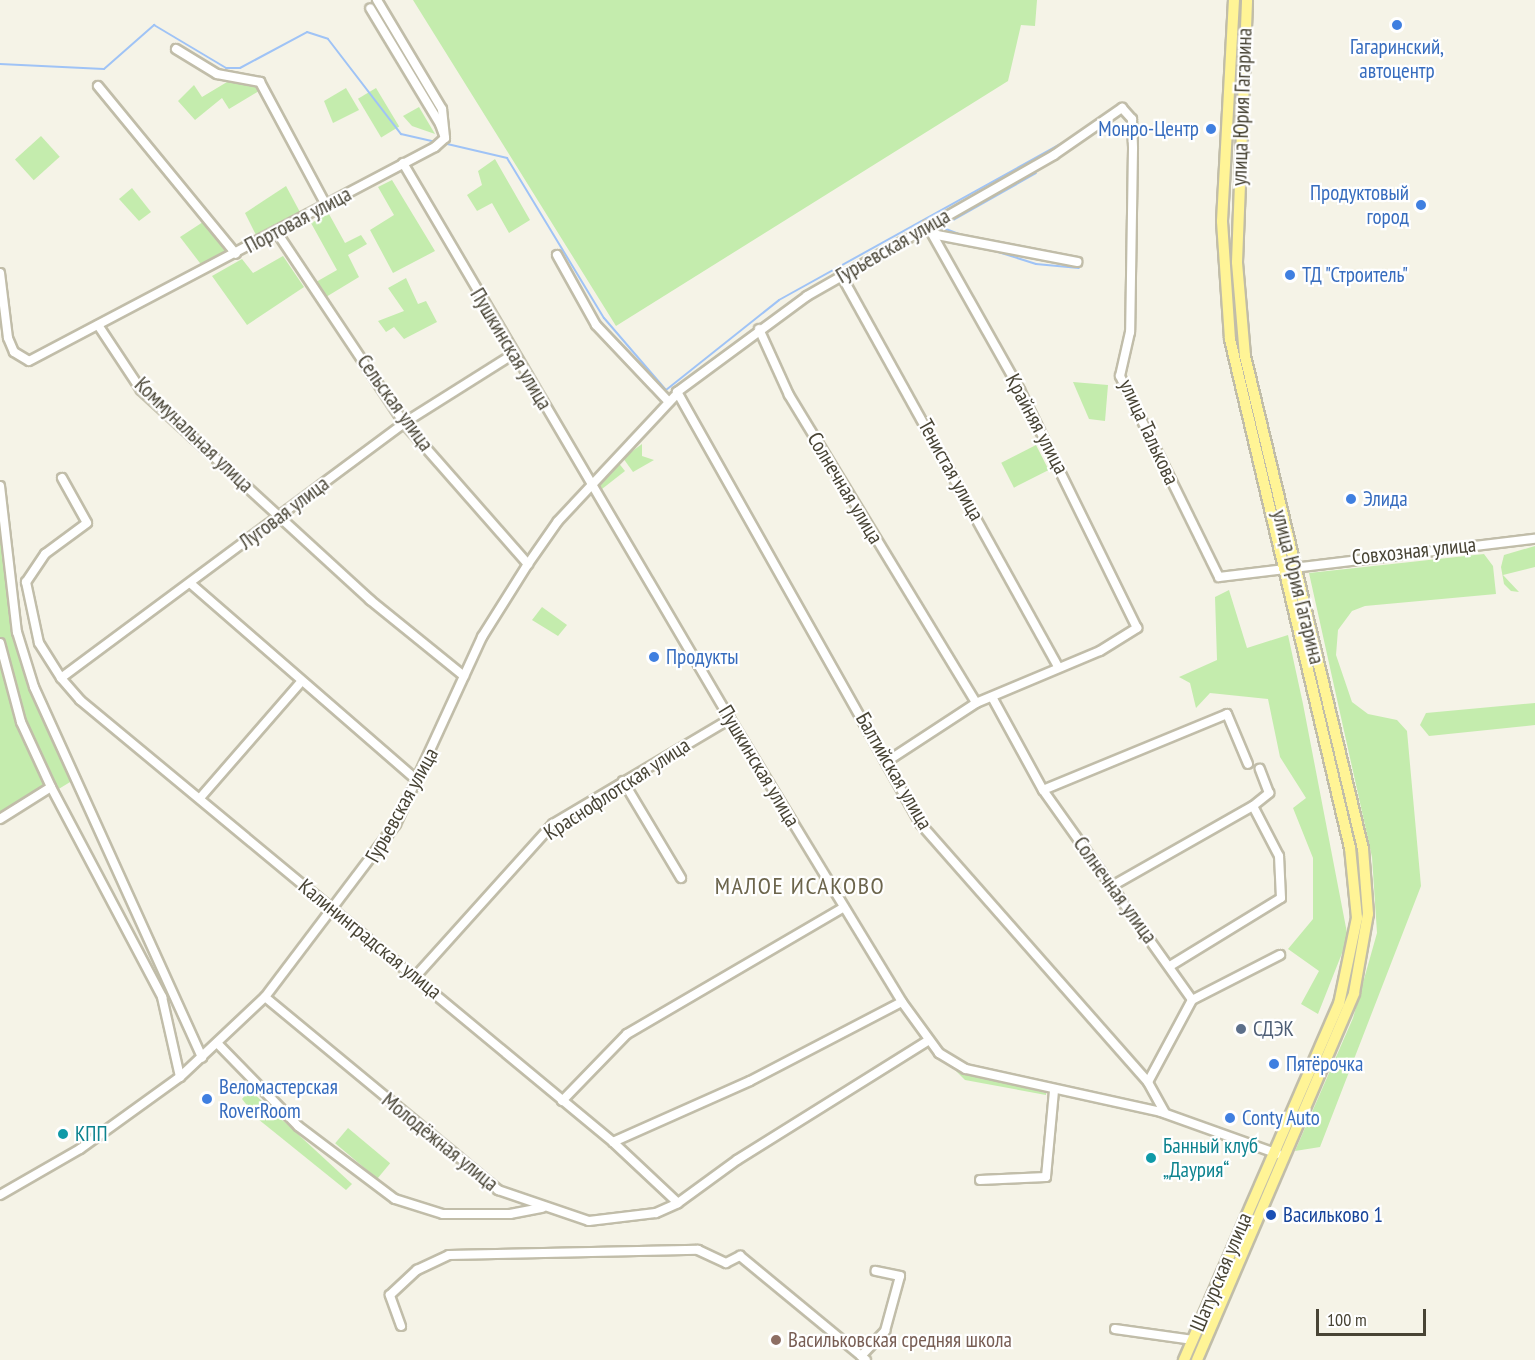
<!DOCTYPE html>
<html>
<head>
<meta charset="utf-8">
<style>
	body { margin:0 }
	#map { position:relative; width:1535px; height:1360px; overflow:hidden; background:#f5f3e7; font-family:"PT Sans Narrow",sans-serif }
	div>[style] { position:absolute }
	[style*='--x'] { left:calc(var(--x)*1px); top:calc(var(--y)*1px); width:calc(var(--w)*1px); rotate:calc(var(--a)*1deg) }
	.green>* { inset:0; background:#c4ecad; transform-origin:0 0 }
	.stream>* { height:2px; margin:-1px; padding:0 1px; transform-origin:1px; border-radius:1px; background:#9fc3f6 }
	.roads { filter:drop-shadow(2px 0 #c1bda9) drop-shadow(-2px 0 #c1bda9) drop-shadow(0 2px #c1bda9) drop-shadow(0 -2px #c1bda9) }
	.minor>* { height:8px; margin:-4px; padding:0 4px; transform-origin:4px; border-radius:4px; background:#fff }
	.major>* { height:10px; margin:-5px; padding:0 5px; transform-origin:5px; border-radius:5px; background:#fff496 }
	.dots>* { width:16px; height:16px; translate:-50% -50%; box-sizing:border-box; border:3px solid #fff; border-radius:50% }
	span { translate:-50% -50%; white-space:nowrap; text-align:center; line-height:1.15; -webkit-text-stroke:4.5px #fff; paint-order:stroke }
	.shop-label { font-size:21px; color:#366cbe }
	.right { translate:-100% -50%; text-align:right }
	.left { translate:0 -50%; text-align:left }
	.street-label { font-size:21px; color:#484435 }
	.service-label { font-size:21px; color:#4e5e75 }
	.culture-label { font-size:21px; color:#0d838f }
	.transit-label { font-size:21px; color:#164399 }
	.education-label { font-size:21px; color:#785e54 }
	.quarter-label { font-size:24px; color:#6c654c; letter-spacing:1.5px }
	.scale { position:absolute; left:1316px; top:1309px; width:110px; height:27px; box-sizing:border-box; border:3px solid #484435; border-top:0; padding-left:8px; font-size:18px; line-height:21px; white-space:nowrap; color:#484435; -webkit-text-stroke:4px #fff; paint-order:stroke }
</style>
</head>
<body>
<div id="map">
	<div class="green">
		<i style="clip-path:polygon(413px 0,1037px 0,1035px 26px,1021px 25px,1008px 81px,616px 326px)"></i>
		<i style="clip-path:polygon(249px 81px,259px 91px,229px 109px,222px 98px,195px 120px,178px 101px,194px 85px,202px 97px,227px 82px)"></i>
		<i style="clip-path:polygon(346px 88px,359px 110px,333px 123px,324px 101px)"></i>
		<i style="left:376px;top:88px;width:45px;height:21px;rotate:59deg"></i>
		<i style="clip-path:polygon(419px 107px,435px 134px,412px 126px,403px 116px)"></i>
		<i style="left:41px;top:136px;width:28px;height:35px;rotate:48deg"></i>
		<i style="clip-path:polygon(495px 159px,530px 220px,509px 233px,492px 203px,477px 211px,467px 195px,482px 185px,478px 171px)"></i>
		<i style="clip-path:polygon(392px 180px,435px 251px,393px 273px,370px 230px,394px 215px,378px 187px)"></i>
		<i style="clip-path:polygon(286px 186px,301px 214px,257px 237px,245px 213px)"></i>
		<i style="clip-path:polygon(132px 188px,151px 212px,139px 221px,119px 199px)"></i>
		<i style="clip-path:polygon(329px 214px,345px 243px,361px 235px,367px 244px,348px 255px,359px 277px,326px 297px,316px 282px,337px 270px,311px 223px)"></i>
		<i style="clip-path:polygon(203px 222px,228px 252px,203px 267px,180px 237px)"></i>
		<i style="clip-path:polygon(283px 256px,304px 287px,247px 325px,212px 276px,242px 259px,253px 273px)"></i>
		<i style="clip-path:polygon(406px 278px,418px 304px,426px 301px,437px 322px,404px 339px,394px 327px,386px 332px,378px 321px,404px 311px,388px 288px)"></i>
		<i style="clip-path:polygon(1073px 382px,1108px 385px,1105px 421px,1089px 419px)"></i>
		<i style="clip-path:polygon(642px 444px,642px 456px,654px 460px,633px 472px,623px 458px)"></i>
		<i style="left:1036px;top:445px;width:28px;height:39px;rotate:63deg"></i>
		<i style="clip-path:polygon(617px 461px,625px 471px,602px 489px,599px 483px)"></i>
		<i style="clip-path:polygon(0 483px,25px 649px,75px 779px,0 825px)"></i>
		<i style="clip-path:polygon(1535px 546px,1535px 567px,1503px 575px,1519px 592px,1511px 591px,1504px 584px,1501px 567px,1504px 555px)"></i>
		<i style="clip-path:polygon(1484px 554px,1493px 566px,1496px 594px,1365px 606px,1352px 611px,1338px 630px,1336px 655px,1352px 702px,1368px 714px,1397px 720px,1407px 731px,1421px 886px,1320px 1147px,1295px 1151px,1353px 1018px,1377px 933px,1372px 857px,1309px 573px)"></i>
		<i style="clip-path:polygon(1229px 590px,1247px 648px,1288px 635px,1303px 704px,1348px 938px,1318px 1014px,1301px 1004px,1319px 971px,1288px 949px,1313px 919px,1313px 858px,1293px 808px,1306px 798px,1280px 757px,1268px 699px,1210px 693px,1196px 708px,1190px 683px,1179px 677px,1217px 660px,1215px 597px)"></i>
		<i style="clip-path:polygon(542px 607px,567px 625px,558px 636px,532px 620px)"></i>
		<i style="clip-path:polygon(1535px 703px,1535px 725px,1429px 736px,1420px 725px,1426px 713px)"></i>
		<i style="clip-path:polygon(955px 1070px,1046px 1093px,1046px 1095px,965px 1080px)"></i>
		<i style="clip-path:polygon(250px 1090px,352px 1184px,346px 1190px,258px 1119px,242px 1099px)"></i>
		<i style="left:348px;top:1128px;width:55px;height:20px;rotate:40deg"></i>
	</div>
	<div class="stream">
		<i style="--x:0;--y:64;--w:104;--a:2.8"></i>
		<i style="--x:104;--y:69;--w:67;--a:-41.3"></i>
		<i style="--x:154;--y:25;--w:84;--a:30.8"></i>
		<i style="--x:226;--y:68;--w:14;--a:0"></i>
		<i style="--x:240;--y:68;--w:76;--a:-28.2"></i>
		<i style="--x:307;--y:32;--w:22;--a:18"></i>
		<i style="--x:328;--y:39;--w:120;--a:52.5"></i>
		<i style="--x:401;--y:134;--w:37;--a:13"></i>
		<i style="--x:443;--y:143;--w:66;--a:13.2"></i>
		<i style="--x:507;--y:158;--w:187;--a:58.8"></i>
		<i style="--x:604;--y:318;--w:95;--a:49.3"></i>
		<i style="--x:666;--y:390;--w:144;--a:-38.5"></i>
		<i style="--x:779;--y:300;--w:324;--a:-29"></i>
		<i style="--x:964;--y:236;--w:25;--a:-159"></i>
		<i style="--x:941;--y:227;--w:109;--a:-29.6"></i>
		<i style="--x:995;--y:251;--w:43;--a:17.6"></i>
		<i style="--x:1036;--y:264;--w:43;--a:5.3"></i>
	</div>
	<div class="roads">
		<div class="minor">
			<i style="--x:377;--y:0;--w:127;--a:59.2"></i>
			<i style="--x:442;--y:109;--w:29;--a:84"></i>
			<i style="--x:176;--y:49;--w:48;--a:31.4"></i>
			<i style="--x:217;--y:74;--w:44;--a:10.5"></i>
			<i style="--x:260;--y:82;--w:140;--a:61.8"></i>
			<i style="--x:98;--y:86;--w:217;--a:50.6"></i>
			<i style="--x:403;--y:163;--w:645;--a:59.54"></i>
			<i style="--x:730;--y:719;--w:331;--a:58.7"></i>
			<i style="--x:902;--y:1002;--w:63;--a:54"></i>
			<i style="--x:939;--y:1053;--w:31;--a:31"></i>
			<i style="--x:966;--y:1069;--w:200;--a:12.4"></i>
			<i style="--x:1161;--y:1112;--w:124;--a:19.7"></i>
			<i style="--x:929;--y:228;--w:11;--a:41"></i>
			<i style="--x:937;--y:235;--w:143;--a:10.9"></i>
			<i style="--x:276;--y:231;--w:231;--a:56.3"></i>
			<i style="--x:404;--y:423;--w:188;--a:48.7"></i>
			<i style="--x:557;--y:255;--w:80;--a:60.9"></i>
			<i style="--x:596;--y:325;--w:106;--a:46.5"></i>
			<i style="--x:0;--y:273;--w:65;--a:83"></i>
			<i style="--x:8;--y:338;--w:15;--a:67"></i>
			<i style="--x:14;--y:352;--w:17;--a:31"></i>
			<i style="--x:29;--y:361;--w:459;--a:-27.8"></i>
			<i style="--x:435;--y:147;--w:13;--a:-42"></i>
			<i style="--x:445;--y:138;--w:15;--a:-110"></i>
			<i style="--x:440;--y:124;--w:135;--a:-121.1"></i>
			<i style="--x:841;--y:275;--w:448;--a:61"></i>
			<i style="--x:98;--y:325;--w:78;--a:56.5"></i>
			<i style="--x:141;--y:390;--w:311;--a:42.5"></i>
			<i style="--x:370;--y:600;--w:121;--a:39"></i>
			<i style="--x:759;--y:329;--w:72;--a:65.6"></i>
			<i style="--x:789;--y:395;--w:360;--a:58.7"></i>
			<i style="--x:62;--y:478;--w:51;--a:60.9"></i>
			<i style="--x:87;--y:523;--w:52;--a:143.6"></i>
			<i style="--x:45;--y:554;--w:34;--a:124"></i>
			<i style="--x:26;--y:582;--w:62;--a:78"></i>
			<i style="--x:39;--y:643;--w:41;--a:57.8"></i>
			<i style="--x:61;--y:678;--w:29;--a:49"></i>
			<i style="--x:80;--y:700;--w:692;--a:39.67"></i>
			<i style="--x:613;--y:1142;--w:89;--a:43.2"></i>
			<i style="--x:0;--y:486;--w:147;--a:83.4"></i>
			<i style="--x:17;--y:632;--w:58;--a:72.8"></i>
			<i style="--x:34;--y:687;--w:407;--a:65.6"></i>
			<i style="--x:190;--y:583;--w:302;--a:41"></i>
			<i style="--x:0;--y:643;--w:82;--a:75.1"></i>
			<i style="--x:21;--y:722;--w:72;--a:65.2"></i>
			<i style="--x:61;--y:678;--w:427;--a:-36.6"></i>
			<i style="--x:404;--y:423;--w:128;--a:-32.2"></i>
			<i style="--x:992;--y:697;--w:106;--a:61.3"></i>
			<i style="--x:1043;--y:790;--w:257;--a:54.6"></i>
			<i style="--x:1192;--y:1000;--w:93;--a:118.2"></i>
			<i style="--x:886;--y:762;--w:108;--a:-33.2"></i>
			<i style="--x:976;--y:703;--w:134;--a:-22.8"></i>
			<i style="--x:1100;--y:651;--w:44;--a:-31.9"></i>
			<i style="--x:1137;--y:628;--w:265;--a:-116.2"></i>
			<i style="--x:1020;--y:390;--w:189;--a:-119.4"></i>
			<i style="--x:623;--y:781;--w:113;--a:59.1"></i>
			<i style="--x:1043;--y:790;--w:199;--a:-22.4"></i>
			<i style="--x:1227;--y:714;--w:54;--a:67.2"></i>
			<i style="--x:200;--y:798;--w:154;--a:-49"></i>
			<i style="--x:0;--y:819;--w:60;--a:-32.1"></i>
			<i style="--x:51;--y:787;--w:238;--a:62.1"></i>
			<i style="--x:162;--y:997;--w:82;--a:77.3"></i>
			<i style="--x:1112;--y:886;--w:162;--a:-29.6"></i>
			<i style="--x:1253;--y:806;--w:21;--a:-39"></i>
			<i style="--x:1269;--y:793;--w:26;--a:-111"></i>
			<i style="--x:1170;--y:966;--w:130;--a:-31.5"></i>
			<i style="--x:1281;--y:898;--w:42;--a:-92.7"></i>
			<i style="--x:1279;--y:856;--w:56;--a:-117.5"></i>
			<i style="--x:416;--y:976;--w:205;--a:-48"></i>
			<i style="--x:553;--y:824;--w:206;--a:-30.7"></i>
			<i style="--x:265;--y:997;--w:303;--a:39.6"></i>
			<i style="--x:498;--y:1190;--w:96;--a:18.8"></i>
			<i style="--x:589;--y:1221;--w:67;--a:-6.8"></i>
			<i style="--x:656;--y:1213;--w:24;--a:-24"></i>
			<i style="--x:678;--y:1203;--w:73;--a:-36.1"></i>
			<i style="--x:737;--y:1160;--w:226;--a:-32"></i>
			<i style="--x:1192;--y:1000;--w:99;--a:-27.1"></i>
			<i style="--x:218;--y:1044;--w:115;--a:45.7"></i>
			<i style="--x:298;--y:1126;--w:121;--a:37"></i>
			<i style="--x:395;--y:1199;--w:50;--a:17.4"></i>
			<i style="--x:443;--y:1214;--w:67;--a:0"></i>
			<i style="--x:510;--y:1214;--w:33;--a:-11"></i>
			<i style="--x:562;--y:1101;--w:93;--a:-45.9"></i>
			<i style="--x:627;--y:1034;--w:251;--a:-30.3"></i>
			<i style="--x:1165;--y:1113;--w:35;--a:-119"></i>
			<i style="--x:1148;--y:1082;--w:345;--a:-131.4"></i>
			<i style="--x:920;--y:823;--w:495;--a:-119.4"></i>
			<i style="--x:677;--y:392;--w:162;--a:-36.4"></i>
			<i style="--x:807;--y:296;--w:284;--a:-29.7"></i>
			<i style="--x:1054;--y:155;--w:83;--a:-34.7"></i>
			<i style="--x:1122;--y:108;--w:15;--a:48"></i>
			<i style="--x:1132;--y:119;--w:30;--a:88"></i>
			<i style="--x:1133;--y:149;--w:183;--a:90.9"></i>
			<i style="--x:1130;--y:332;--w:45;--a:102.8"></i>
			<i style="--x:1120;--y:376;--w:224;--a:63.8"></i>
			<i style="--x:1219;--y:577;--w:318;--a:-6.9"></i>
			<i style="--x:613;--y:1142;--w:150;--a:-24"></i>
			<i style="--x:750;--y:1081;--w:171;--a:-27.5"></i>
			<i style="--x:980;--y:1180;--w:66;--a:-2.6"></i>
			<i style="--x:1046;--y:1177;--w:87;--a:-84.7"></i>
			<i style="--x:0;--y:1195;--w:92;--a:-29.9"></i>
			<i style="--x:80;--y:1149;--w:123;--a:-35.8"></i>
			<i style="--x:180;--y:1077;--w:117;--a:-43.3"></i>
			<i style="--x:265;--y:997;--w:217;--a:-52.9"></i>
			<i style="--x:396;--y:824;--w:206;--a:-65.3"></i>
			<i style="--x:482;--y:637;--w:86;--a:-57.8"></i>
			<i style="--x:528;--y:564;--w:52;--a:-55.1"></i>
			<i style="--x:558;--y:521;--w:171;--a:-46.9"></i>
			<i style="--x:401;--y:1326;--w:33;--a:-110"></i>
			<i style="--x:390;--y:1295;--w:37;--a:-43"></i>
			<i style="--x:417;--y:1270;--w:35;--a:-25"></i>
			<i style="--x:449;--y:1255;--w:249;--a:-1.2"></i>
			<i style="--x:698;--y:1250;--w:31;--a:25"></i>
			<i style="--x:726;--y:1263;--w:16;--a:-27"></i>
			<i style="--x:740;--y:1256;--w:163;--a:39.5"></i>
			<i style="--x:1115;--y:1329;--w:79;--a:8"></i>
			<i style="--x:861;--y:1356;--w:35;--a:-46"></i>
			<i style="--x:885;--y:1331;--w:57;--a:-74.7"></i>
			<i style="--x:900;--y:1276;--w:25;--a:-168"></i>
		</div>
		<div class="major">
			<i style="--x:1184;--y:1360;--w:388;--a:-66.5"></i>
			<i style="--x:1339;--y:1004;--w:88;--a:-78.2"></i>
			<i style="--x:1357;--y:918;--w:70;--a:-95.7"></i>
			<i style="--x:1350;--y:848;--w:523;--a:-103.27"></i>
			<i style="--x:1230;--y:339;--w:118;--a:-93.9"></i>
			<i style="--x:1222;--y:221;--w:221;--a:-86.9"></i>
			<i style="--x:1197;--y:1360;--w:399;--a:-66.8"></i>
			<i style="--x:1354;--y:993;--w:80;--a:-80"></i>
			<i style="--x:1368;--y:914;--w:65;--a:-94.4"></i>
			<i style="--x:1363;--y:849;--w:507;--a:-103.46"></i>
			<i style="--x:1245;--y:356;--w:94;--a:-94.9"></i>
			<i style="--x:1237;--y:262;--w:262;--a:-87.8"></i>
		</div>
	</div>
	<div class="dots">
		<i style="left:1397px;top:25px;background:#3f7fe0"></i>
		<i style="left:1211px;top:129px;background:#3f7fe0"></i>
		<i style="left:1421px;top:205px;background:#3f7fe0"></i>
		<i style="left:1290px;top:275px;background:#3f7fe0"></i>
		<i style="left:1351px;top:499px;background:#3f7fe0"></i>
		<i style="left:654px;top:657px;background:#3f7fe0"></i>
		<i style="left:1241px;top:1029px;background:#5c6f8a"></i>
		<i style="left:1274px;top:1064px;background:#3f7fe0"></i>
		<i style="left:207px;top:1099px;background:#3f7fe0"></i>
		<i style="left:1230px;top:1118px;background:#3f7fe0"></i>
		<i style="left:63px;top:1134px;background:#0f9aa8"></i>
		<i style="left:1151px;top:1158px;background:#0f9aa8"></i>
		<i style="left:1271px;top:1215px;background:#1a4fb4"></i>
		<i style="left:776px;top:1340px;background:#8d6e63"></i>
	</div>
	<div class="shop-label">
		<span style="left:1397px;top:59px">Гагаринский,<br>автоцентр</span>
		<span class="right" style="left:1199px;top:129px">Монро-Центр</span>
		<span class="right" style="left:1409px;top:205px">Продуктовый<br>город</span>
		<span class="left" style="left:1302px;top:275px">ТД "Строитель"</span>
		<span class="left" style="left:1363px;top:499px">Элида</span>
		<span class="left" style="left:666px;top:657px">Продукты</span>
		<span class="left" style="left:1286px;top:1064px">Пятёрочка</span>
		<span class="left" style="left:219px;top:1099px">Веломастерская<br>RoverRoom</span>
		<span class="left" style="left:1242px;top:1118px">Conty Auto</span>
	</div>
	<div class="street-label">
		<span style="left:1242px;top:107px;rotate:-88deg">улица Юрия Гагарина</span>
		<span style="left:298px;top:220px;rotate:-28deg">Портовая улица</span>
		<span style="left:893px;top:246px;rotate:-30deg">Гурьевская улица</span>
		<span style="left:511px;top:349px;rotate:59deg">Пушкинская улица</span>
		<span style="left:395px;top:403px;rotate:54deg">Сельская улица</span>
		<span style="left:1037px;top:424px;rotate:62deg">Крайняя улица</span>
		<span style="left:1149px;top:432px;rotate:65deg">улица Талькова</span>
		<span style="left:194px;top:435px;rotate:44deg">Коммунальная улица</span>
		<span style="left:951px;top:470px;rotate:61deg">Тенистая улица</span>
		<span style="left:845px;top:488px;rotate:59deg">Солнечная улица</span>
		<span style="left:284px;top:513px;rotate:-37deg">Луговая улица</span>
		<span style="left:1414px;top:551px;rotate:-6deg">Совхозная улица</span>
		<span style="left:1298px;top:587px;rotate:76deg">улица Юрия Гагарина</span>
		<span style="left:759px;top:766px;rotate:59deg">Пушкинская улица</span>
		<span style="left:894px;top:771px;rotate:60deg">Балтийская улица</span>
		<span style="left:617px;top:789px;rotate:-33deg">Краснофлотская улица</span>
		<span style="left:402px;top:805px;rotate:-61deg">Гурьевская улица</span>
		<span style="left:1115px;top:890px;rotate:54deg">Солнечная улица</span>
		<span style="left:370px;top:939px;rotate:39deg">Калининградская улица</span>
		<span style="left:440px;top:1142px;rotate:39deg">Молодёжная улица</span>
		<span style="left:1221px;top:1272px;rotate:-67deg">Шатурская улица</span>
	</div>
	<div class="service-label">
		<span class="left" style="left:1253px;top:1029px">СДЭК</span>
	</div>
	<div class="culture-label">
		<span class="left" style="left:75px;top:1134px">КПП</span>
		<span class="left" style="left:1163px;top:1158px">Банный клуб<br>„Даурия“</span>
	</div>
	<div class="transit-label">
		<span class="left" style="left:1283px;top:1215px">Васильково 1</span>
	</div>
	<div class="education-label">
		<span class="left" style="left:788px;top:1340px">Васильковская средняя школа</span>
	</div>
	<div class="quarter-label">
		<span style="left:800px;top:886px">МАЛОЕ ИСАКОВО</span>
	</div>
	<div class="scale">100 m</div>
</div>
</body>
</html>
